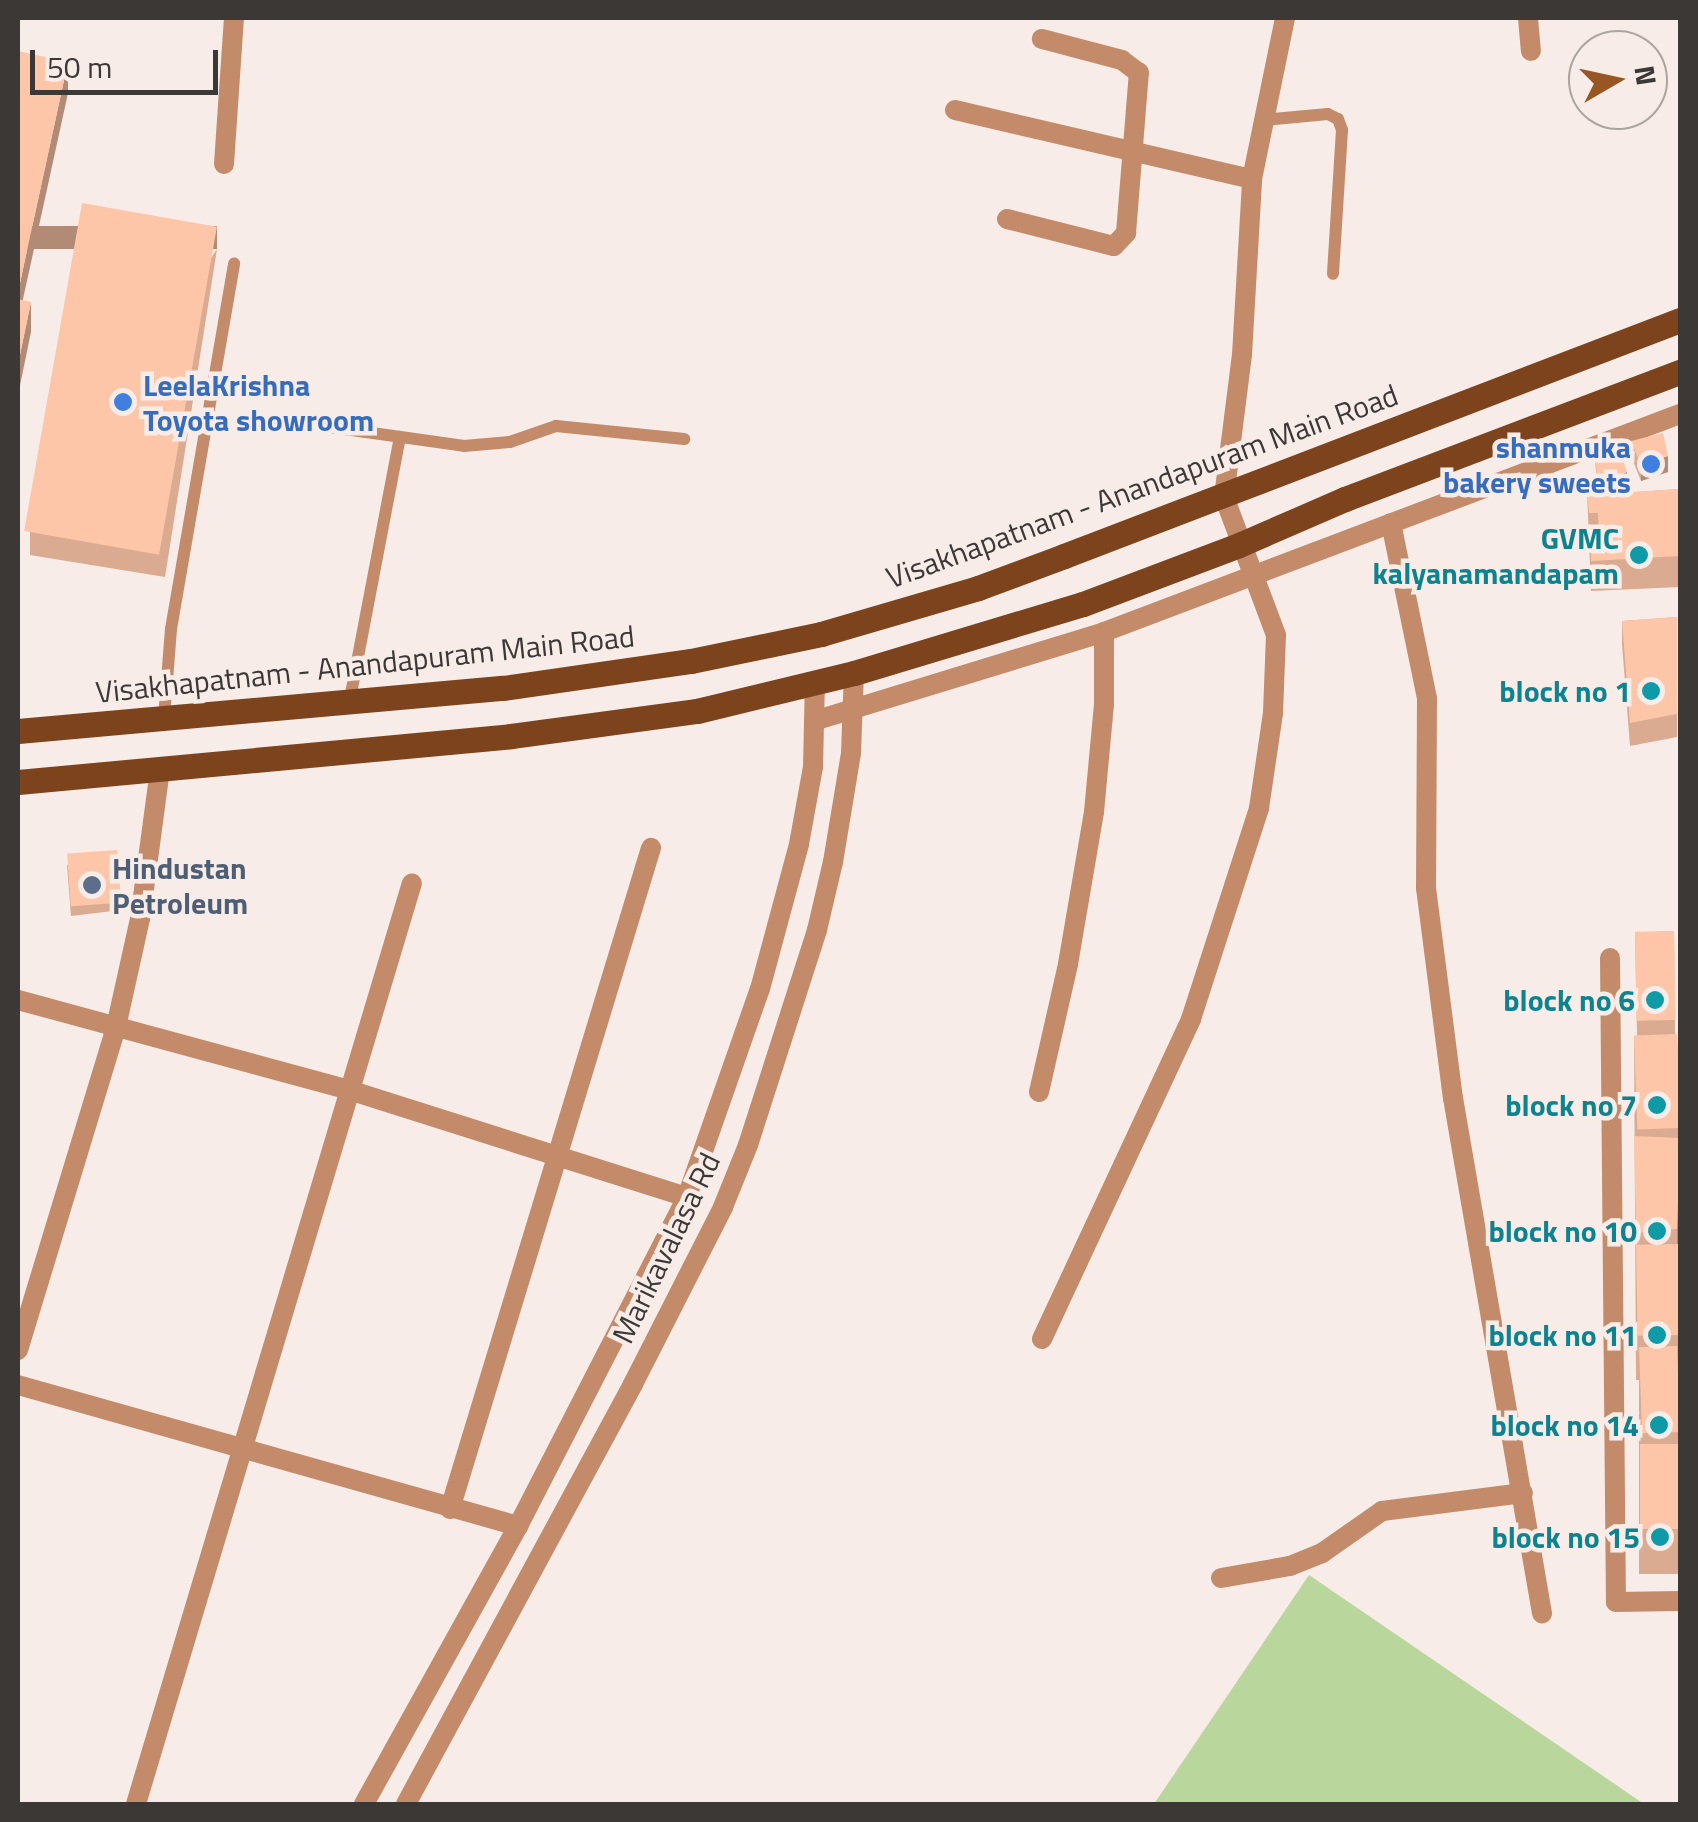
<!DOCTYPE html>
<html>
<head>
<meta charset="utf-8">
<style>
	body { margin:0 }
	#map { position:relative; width:1698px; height:1822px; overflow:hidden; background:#f7ece7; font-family:"Titillium Web",sans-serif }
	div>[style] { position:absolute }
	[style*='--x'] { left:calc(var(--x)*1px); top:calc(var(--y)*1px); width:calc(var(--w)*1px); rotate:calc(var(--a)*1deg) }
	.green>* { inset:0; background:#b9d69c }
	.service>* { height:12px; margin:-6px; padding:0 6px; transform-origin:6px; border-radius:6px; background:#c38b6a }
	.minor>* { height:20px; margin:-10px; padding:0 10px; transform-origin:10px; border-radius:10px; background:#c38b6a }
	.tertiary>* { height:20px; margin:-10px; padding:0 10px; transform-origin:10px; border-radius:10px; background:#c38b6a }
	.primary>* { height:25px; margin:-12.5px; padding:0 12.5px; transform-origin:12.5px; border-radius:12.5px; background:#7c431d }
	.wall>* { inset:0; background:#daaa91 }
	.shaded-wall>* { inset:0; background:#b18b76; transform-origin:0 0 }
	.building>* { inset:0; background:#fdc6a9; transform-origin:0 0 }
	.dots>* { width:28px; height:28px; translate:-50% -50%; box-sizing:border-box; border:5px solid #f7ece7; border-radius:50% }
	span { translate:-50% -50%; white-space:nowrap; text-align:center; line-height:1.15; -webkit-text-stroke:9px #f7ece7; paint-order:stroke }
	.shop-label { font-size:30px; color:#366cbe; font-weight:700 }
	.left { translate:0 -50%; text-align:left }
	.right { translate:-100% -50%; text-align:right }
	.street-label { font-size:30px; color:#3c3836 }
	.culture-label { font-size:30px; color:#0d838f; font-weight:700 }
	.service-label { font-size:30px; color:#4e5e75; font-weight:700 }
	.frame { position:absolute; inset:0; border:20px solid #3c3836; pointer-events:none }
	.north { position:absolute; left:1568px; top:30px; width:100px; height:100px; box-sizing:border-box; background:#f7ece7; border:2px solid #aca4a0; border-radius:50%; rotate:81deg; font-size:28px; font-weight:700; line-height:40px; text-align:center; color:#3c3836 }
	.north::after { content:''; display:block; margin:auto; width:35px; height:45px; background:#985623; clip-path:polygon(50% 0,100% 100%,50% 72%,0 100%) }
	.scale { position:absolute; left:30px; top:50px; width:188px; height:45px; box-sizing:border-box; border:5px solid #3c3836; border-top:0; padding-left:12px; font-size:30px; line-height:35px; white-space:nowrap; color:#3c3836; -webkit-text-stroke:8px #f7ece7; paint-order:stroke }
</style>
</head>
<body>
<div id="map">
	<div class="green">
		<i style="clip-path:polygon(1309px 1575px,1644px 1804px,1154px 1804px)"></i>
	</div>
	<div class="service">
		<i style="--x:1263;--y:120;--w:65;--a:-5.3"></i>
		<i style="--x:1328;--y:114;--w:11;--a:27"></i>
		<i style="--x:1338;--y:119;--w:12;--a:70"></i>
		<i style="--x:1342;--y:130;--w:144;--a:93.6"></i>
		<i style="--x:273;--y:419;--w:193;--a:8"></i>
		<i style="--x:464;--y:446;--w:46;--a:-5"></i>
		<i style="--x:510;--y:442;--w:49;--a:-19.2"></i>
		<i style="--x:556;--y:426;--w:129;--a:5.8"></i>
		<i style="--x:349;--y:704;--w:272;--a:-79.2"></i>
		<i style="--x:164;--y:718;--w:89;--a:-85.5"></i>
		<i style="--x:171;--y:629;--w:371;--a:-80.2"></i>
	</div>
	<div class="minor">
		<i style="--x:1528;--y:18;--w:33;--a:85"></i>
		<i style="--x:955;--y:110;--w:305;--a:13.1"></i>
		<i style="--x:224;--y:164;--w:146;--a:-86.1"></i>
		<i style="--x:1007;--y:219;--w:110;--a:14.2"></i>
		<i style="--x:1114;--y:246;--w:18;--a:-47"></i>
		<i style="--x:1126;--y:233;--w:161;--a:-85.4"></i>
		<i style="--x:1139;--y:73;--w:21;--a:-143"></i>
		<i style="--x:1122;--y:60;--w:83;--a:-165.3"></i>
		<i style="--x:1391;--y:523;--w:180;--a:78.4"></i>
		<i style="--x:1427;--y:699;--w:189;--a:90.3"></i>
		<i style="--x:1426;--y:888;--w:212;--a:82.7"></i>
		<i style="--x:1453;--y:1098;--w:523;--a:80.2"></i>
		<i style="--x:1610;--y:958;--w:644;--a:89.47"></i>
		<i style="--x:1616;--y:1602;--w:64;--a:-0.9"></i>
		<i style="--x:18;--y:1000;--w:343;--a:15.2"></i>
		<i style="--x:349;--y:1090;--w:355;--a:17.6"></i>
		<i style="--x:1039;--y:1092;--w:131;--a:-77.2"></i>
		<i style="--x:1068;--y:964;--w:154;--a:-80.3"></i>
		<i style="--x:1094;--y:812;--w:107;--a:-84.7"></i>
		<i style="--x:1104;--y:705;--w:73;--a:-90"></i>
		<i style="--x:1042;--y:1339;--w:353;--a:-65"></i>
		<i style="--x:1191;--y:1019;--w:222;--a:-72.1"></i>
		<i style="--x:1259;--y:808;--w:96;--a:-81.6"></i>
		<i style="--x:1273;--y:713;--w:78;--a:-87.8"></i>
		<i style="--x:1276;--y:635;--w:147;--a:-110.6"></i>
		<i style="--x:1224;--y:497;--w:143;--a:-82.8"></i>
		<i style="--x:1242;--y:355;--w:176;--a:-86.7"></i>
		<i style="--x:1252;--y:179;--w:164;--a:-78.4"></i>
		<i style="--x:18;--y:1350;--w:338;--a:-73.1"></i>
		<i style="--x:116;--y:1027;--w:111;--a:-77.5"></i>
		<i style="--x:140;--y:919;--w:150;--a:-82.4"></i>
		<i style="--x:18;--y:1385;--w:520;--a:15.75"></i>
		<i style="--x:450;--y:1509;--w:691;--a:-73.09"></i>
		<i style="--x:1221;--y:1578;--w:70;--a:-9.9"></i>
		<i style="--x:1290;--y:1566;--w:35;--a:-22"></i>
		<i style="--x:1322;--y:1553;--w:73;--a:-35"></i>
		<i style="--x:1382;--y:1511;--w:142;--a:-7.3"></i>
		<i style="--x:136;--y:1804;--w:961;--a:-73.32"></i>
	</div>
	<div class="tertiary">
		<i style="--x:817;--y:720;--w:300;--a:-17"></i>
		<i style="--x:1104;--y:632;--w:616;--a:-20.73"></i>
		<i style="--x:364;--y:1804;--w:318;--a:-61"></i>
		<i style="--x:518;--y:1526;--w:370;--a:-62.8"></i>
		<i style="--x:687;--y:1197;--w:220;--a:-70.7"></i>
		<i style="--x:760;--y:989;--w:150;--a:-74.9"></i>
		<i style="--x:799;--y:844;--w:78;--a:-79.7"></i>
		<i style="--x:813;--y:767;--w:86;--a:-88.7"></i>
		<i style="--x:406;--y:1804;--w:477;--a:-61.6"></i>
		<i style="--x:633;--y:1384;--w:199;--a:-63"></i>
		<i style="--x:723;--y:1207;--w:67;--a:-68"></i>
		<i style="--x:748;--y:1145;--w:226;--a:-72.2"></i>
		<i style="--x:817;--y:930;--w:70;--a:-76.8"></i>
		<i style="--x:833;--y:862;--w:110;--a:-80.6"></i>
		<i style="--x:851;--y:753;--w:80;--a:-87.9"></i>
	</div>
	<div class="primary">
		<i style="--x:18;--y:731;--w:487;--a:-5.1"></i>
		<i style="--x:503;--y:688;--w:190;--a:-8.2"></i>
		<i style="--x:691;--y:661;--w:133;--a:-11.7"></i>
		<i style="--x:821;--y:634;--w:164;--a:-16.3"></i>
		<i style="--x:978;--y:588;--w:92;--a:-20.4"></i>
		<i style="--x:1064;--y:556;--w:660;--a:-20.96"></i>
		<i style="--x:18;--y:782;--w:495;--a:-5.3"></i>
		<i style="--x:511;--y:736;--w:188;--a:-7.7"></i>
		<i style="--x:697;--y:711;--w:162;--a:-13.6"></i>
		<i style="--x:854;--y:673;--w:239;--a:-16.8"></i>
		<i style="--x:1083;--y:604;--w:167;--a:-20.7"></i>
		<i style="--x:1239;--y:545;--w:116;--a:-23.5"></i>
		<i style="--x:1345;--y:499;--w:358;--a:-20.8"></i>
	</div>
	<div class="wall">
		<i style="clip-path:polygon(217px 249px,165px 577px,30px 555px,30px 532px)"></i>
		<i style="clip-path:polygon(1631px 441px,1668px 472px,1641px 481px,1631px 456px)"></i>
		<i style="clip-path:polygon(1595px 461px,1627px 480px,1609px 488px,1620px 493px,1680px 489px,1680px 587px,1591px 591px,1587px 490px,1598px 489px)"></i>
		<i style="clip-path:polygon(1677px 617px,1677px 737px,1630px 746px,1622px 644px,1622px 621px)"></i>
		<i style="clip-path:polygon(117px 850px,121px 910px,71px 916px,67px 865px)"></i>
		<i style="clip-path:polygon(1674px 931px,1675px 1035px,1677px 1034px,1680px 1138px,1679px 1245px,1680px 1574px,1639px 1574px,1639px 1380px,1636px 1380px,1634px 1036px,1637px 1036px,1635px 933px)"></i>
	</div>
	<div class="shaded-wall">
		<i style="clip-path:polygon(68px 62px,68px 93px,18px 322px,18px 292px)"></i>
		<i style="left:217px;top:226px;width:23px;height:332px;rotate:90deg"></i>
		<i style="clip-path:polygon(31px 302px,31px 332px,18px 395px,18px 364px)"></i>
		<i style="clip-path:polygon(1668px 456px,1668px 472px,1641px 481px,1641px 465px)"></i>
		<i style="clip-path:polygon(1627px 472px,1627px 480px,1599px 493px,1599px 485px)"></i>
		<i style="clip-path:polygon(1680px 1144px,1680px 1189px,1677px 1274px,1677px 1229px)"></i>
	</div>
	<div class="building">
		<i style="clip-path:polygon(18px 51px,68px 62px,18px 292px)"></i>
		<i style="left:82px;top:203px;width:137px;height:333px;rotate:10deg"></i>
		<i style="clip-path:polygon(18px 299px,31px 302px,18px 364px)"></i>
		<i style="clip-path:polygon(1663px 433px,1668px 456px,1641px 465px,1631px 441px)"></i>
		<i style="clip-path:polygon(1620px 452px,1627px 472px,1599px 485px,1595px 461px)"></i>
		<i style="clip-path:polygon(1619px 488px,1620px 493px,1680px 489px,1680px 556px,1591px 561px,1590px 536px,1599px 536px,1598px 513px,1589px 513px,1587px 490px)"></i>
		<i style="clip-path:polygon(1677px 617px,1677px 714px,1630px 723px,1622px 621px)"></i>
		<i style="left:117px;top:850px;width:53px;height:50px;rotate:86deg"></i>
		<i style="left:1674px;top:931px;width:89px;height:39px;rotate:89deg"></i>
		<i style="left:1677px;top:1034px;width:94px;height:43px;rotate:88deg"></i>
		<i style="clip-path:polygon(1634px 1136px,1680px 1138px,1677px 1229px,1636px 1233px)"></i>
		<i style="left:1678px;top:1244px;width:91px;height:42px;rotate:89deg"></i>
		<i style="left:1677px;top:1346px;width:86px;height:38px;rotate:88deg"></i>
		<i style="left:1640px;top:1444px;width:40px;height:85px"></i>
	</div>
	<div class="dots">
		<i style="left:123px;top:402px;background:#3f7fe0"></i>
		<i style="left:1651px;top:464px;background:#3f7fe0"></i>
		<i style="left:1639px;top:555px;background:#0f9aa8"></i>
		<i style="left:1651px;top:691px;background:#0f9aa8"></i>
		<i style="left:92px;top:885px;background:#5c6f8a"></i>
		<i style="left:1655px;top:1000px;background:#0f9aa8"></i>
		<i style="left:1657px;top:1105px;background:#0f9aa8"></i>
		<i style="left:1657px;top:1231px;background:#0f9aa8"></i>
		<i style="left:1657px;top:1335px;background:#0f9aa8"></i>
		<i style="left:1659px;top:1425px;background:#0f9aa8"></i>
		<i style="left:1660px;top:1537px;background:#0f9aa8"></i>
	</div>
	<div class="shop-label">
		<span class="left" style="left:143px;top:402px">LeelaKrishna<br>Toyota showroom</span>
		<span class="right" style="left:1631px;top:464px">shanmuka<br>bakery sweets</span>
	</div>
	<div class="street-label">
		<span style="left:1142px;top:486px;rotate:-20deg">Visakhapatnam - Anandapuram Main Road</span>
		<span style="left:365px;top:664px;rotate:-6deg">Visakhapatnam - Anandapuram Main Road</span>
		<span style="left:666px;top:1248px;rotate:-64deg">Marikavalasa Rd</span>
	</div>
	<div class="culture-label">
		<span class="right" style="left:1619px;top:555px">GVMC<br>kalyanamandapam</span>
		<span class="right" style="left:1631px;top:691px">block no 1</span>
		<span class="right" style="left:1635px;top:1000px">block no 6</span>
		<span class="right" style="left:1637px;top:1105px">block no 7</span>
		<span class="right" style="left:1637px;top:1231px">block no 10</span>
		<span class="right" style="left:1637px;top:1335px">block no 11</span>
		<span class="right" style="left:1639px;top:1425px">block no 14</span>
		<span class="right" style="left:1640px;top:1537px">block no 15</span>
	</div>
	<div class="service-label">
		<span class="left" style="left:112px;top:885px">Hindustan<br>Petroleum</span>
	</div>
	<div class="frame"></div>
	<div class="north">N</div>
	<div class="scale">50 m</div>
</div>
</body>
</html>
